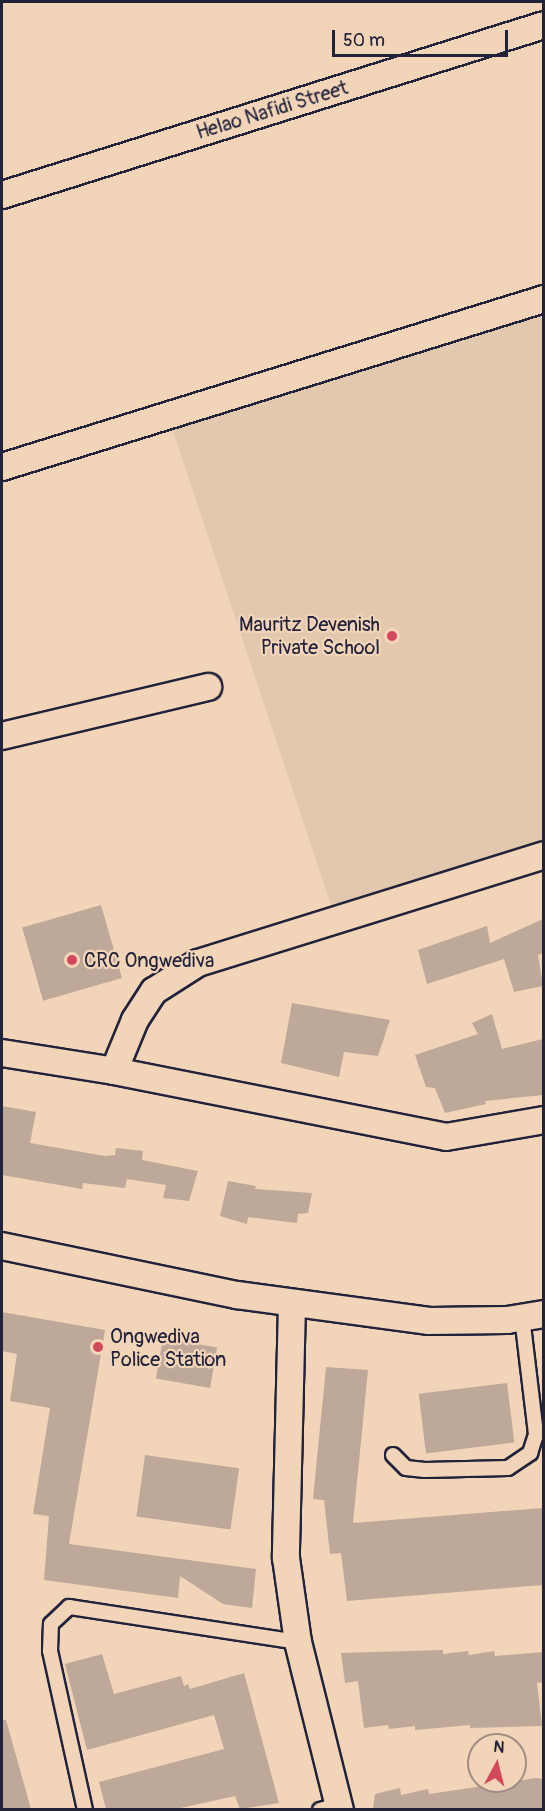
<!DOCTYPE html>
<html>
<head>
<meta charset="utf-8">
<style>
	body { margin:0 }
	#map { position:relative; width:545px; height:1811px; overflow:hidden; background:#f2d5b8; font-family:Pangolin,sans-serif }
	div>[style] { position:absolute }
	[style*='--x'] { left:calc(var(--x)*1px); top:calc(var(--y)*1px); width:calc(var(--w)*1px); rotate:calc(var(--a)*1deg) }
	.built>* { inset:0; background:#e2c8af }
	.building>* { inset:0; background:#bea899; transform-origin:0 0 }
	.roads { filter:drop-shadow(2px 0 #22223b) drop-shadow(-2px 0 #22223b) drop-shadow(0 2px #22223b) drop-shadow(0 -2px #22223b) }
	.service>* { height:14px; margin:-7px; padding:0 7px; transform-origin:7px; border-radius:7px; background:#f2d5b8 }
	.minor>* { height:26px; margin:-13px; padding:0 13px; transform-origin:13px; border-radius:13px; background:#f2d5b8 }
	.dots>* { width:16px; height:16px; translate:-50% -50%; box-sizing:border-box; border:3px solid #f2d5b8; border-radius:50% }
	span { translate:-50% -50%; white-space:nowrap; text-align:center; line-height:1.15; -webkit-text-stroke:4.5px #f2d5b8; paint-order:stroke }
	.street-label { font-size:20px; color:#22223b }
	.poi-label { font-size:20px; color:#22223b }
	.right { translate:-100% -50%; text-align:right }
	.left { translate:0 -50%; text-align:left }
	.frame { position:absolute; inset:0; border:3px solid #22223b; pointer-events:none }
	.north { position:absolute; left:467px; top:1733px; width:60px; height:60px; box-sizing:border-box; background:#f2d5b8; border:2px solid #9f8d86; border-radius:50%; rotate:7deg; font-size:16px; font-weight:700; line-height:24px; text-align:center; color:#22223b }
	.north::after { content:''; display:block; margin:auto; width:21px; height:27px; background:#d1495b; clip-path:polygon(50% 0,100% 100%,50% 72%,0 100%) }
	.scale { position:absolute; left:332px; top:30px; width:176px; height:27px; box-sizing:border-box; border:3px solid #22223b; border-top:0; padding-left:8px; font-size:18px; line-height:21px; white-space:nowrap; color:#22223b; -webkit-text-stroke:4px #f2d5b8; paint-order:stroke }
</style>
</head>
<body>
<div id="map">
	<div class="built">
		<i style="clip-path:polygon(543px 299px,543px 855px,336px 920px,168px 416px)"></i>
	</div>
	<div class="building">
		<i style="left:101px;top:905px;width:76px;height:82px;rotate:74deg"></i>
		<i style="clip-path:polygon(543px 919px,543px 953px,538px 955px,543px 986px,514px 992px,504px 959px,427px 984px,418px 950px,487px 926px,490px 943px)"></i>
		<i style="clip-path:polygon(292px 1003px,390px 1020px,378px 1056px,344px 1052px,339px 1077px,281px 1063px)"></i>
		<i style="clip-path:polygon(492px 1014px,502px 1049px,543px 1039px,543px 1095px,485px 1101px,486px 1104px,445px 1113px,435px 1088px,426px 1087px,415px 1055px,478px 1034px,472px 1023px)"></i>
		<i style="clip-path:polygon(2px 1106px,36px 1112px,30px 1143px,105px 1156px,115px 1155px,116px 1148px,143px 1151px,142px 1160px,198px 1171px,189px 1201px,163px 1198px,166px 1185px,127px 1179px,125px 1188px,83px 1183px,82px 1189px,2px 1175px)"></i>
		<i style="clip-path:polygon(228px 1181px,256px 1186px,255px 1189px,312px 1193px,308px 1213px,298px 1214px,297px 1223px,248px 1217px,247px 1224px,220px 1216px)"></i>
		<i style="clip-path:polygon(2px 1312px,105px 1330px,69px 1544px,256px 1569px,252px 1608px,223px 1604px,180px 1576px,178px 1598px,44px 1580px,49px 1516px,33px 1514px,50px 1408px,10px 1401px,17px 1354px,2px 1351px)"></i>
		<i style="left:163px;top:1338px;width:55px;height:41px;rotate:10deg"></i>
		<i style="clip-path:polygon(326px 1367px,368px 1370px,353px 1523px,543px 1508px,543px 1585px,347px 1601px,341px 1553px,330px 1554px,324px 1500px,313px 1499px)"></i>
		<i style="left:507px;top:1383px;width:60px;height:89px;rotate:83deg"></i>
		<i style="left:145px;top:1455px;width:95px;height:62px;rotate:8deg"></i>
		<i style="clip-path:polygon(443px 1650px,443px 1654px,468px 1651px,469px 1655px,494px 1651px,495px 1656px,543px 1652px,543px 1682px,537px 1683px,542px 1726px,470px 1728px,470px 1725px,415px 1730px,415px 1726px,389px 1729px,388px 1725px,364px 1728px,358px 1681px,345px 1683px,341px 1653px)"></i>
		<i style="clip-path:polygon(102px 1654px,114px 1694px,181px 1676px,184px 1686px,188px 1684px,190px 1689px,244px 1673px,279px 1803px,240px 1809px,235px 1796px,176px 1809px,106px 1809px,99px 1782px,224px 1749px,214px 1715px,87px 1750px,65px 1664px)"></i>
		<i style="clip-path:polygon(2px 1720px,6px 1720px,31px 1809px,2px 1809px)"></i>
		<i style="clip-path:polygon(536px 1778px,543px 1779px,543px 1809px,373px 1809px,375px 1794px,400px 1788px,401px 1795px,428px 1789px,429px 1794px)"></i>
	</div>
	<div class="roads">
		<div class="service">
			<i style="--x:393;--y:1455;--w:18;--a:45"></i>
			<i style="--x:406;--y:1468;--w:19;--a:6"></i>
			<i style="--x:425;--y:1470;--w:83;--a:-1.4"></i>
			<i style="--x:508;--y:1468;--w:27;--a:-34"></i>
			<i style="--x:530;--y:1453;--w:20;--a:-72"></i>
			<i style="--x:536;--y:1434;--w:118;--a:-96.8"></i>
			<i style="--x:85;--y:1810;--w:163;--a:-102.4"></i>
			<i style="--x:50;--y:1651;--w:27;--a:-88"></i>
			<i style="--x:51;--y:1624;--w:25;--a:-43"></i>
			<i style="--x:69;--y:1607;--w:232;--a:8.7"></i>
			<i style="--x:320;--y:1810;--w:20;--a:-15"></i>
		</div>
		<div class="minor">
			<i style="--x:2;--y:195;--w:568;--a:-17.41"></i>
			<i style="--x:2;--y:467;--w:567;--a:-17.22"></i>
			<i style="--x:2;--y:736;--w:212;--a:-13.4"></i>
			<i style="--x:2;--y:1053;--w:113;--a:9.1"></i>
			<i style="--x:114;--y:1071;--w:338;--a:11.2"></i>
			<i style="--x:446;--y:1137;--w:99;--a:-9.8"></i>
			<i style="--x:114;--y:1071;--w:55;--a:-67.6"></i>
			<i style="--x:135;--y:1020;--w:35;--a:-57"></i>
			<i style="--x:154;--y:991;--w:52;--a:-32.5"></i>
			<i style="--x:198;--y:963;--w:362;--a:-17.3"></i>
			<i style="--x:2;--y:1246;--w:240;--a:11.8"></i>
			<i style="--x:237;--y:1295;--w:194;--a:7.7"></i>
			<i style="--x:429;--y:1321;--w:78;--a:-0.7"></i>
			<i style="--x:507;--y:1320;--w:37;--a:-9"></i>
			<i style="--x:292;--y:1304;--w:254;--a:91.4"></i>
			<i style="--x:286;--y:1558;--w:85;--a:81.9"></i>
			<i style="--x:298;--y:1642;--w:173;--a:76"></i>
		</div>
	</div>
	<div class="dots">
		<i style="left:392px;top:636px;background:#d1495b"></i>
		<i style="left:72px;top:960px;background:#d1495b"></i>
		<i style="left:98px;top:1347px;background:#d1495b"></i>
	</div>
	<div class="street-label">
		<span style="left:272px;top:110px;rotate:-17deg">Helao Nafidi Street</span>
	</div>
	<div class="poi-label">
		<span class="right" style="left:380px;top:636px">Mauritz Devenish<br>Private School</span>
		<span class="left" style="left:84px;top:960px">CRC Ongwediva</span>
		<span class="left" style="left:110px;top:1348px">Ongwediva<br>Police Station</span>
	</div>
	<div class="frame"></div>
	<div class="north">N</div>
	<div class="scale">50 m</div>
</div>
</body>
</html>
